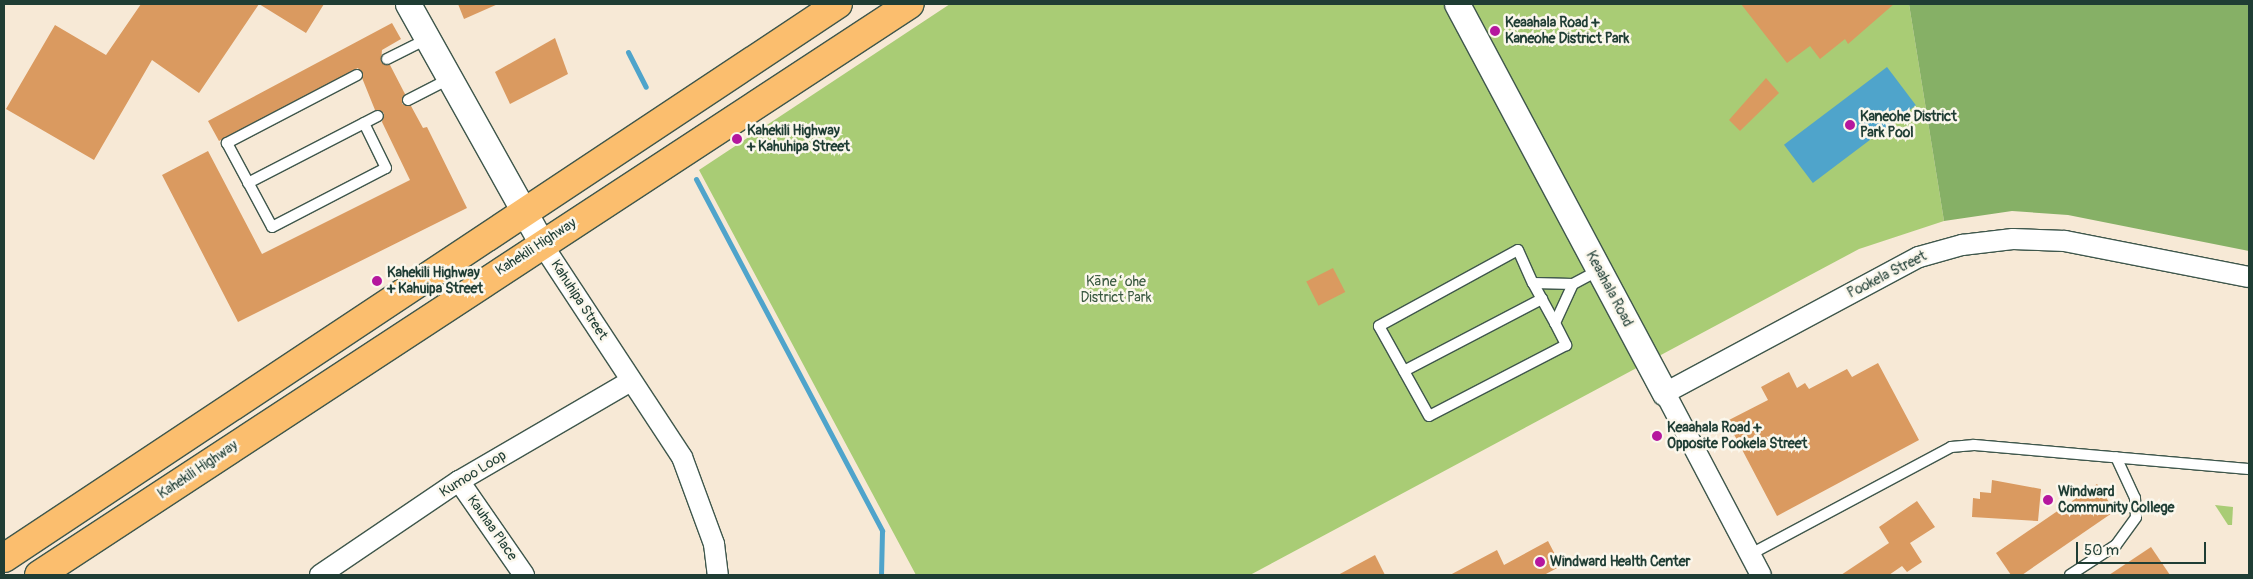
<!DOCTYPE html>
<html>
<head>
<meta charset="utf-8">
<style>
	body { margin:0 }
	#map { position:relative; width:2253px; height:579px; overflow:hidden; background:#f7e9d6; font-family:Pangolin,sans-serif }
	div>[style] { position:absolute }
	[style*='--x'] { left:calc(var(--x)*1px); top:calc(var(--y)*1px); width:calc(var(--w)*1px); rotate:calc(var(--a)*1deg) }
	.green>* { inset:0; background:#a9cc75 }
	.forest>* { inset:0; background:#86b066 }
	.water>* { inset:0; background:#4fa4cb; transform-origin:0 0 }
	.stream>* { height:5px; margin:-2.5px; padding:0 2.5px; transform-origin:2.5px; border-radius:2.5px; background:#4fa4cb }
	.building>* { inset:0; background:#da9a60; transform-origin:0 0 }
	.roads { filter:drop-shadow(1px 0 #3f574c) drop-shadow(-1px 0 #3f574c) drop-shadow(0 1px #3f574c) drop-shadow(0 -1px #3f574c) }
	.service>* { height:10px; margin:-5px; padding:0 5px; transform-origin:5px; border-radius:5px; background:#fff }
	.minor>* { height:20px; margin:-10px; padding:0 10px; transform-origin:10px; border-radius:10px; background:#fff }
	.tertiary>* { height:25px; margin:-12.5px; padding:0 12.5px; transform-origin:12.5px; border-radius:12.5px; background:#fff }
	.primary>* { height:28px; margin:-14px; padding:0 14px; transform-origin:14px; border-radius:14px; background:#fbbe6e }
	.dots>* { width:14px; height:14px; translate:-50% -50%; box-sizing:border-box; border:2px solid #fbf7ec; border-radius:50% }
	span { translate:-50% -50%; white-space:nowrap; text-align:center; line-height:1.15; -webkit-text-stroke:5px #fbf7ec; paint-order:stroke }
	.poi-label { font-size:14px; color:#1f3d34; font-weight:700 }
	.left { translate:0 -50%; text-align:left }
	.street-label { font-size:14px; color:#1f3d34 }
	.park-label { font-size:14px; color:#3b5a41 }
	.frame { position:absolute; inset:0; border:5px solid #1f3d34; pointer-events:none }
	.scale { position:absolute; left:2076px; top:542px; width:130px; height:22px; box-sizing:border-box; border:2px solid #1f3d34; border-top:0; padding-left:6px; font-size:15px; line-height:18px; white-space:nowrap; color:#1f3d34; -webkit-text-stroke:4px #fbf7ec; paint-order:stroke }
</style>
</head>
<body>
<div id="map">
	<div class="green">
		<i style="clip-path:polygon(950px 4px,1909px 4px,1944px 221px,1859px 249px,1250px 575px,916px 575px,699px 170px)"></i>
		<i style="clip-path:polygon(2215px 505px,2233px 507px,2232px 525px,2228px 525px)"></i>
	</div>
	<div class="forest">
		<i style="clip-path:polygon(1909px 4px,2249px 4px,2249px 251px,2068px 215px,2012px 211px,1944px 221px)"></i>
	</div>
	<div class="water">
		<i style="left:1887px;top:67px;width:48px;height:129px;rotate:53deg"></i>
	</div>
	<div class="stream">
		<i style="--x:628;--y:52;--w:39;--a:63"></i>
		<i style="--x:696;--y:179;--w:398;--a:62.1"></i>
		<i style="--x:882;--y:531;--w:44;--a:91.3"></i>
	</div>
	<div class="building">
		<i style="clip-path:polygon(141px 4px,324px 4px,306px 33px,259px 4px,199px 93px,152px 60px,94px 160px,6px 109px,55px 25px,106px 55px)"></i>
		<i style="clip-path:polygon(458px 4px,498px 4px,464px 19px)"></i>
		<i style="clip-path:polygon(1741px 4px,1894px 4px,1848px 44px,1845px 39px,1820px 59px,1810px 46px,1787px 63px)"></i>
		<i style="clip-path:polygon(392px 23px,401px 39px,382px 50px,381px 62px,390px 65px,405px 94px,402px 104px,411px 106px,423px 128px,427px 127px,467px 208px,238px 322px,162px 175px,208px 151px,262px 254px,410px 180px,382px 122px,384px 113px,375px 110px,358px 68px,219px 141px,208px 121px)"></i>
		<i style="clip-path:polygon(555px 38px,568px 74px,510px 104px,495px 72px)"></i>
		<i style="clip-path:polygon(1766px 78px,1779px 93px,1740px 131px,1729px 120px)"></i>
		<i style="left:1333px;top:268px;width:27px;height:30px;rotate:63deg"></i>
		<i style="clip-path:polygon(1878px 363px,1919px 440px,1777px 516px,1727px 421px,1768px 400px,1761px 387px,1789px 372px,1797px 388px,1805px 383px,1809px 389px,1847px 369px,1852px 377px)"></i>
		<i style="clip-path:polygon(1992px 480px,2041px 489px,2038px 521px,1972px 517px,1973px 498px,1980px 499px,1980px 492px,1991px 493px)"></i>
		<i style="clip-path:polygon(2097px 484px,2115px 511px,2022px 575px,2011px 575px,1996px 553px)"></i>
		<i style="clip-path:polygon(1917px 501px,1935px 527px,1910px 543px,1922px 562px,1907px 572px,1902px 566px,1889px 575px,1841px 575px,1889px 543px,1879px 527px)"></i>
		<i style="clip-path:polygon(1548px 541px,1561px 566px,1544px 575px,1450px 575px,1497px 550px,1504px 565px)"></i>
		<i style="clip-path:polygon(2151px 547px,2170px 575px,2109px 575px)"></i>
		<i style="clip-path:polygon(1375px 555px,1385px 575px,1338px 575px)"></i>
	</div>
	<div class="roads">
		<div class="service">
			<i style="--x:387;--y:59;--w:45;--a:-26.6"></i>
			<i style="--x:357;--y:75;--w:147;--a:152.4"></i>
			<i style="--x:227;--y:143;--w:95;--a:61.8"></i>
			<i style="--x:272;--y:227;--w:128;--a:-27.4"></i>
			<i style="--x:386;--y:168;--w:50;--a:-116.1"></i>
			<i style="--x:408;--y:100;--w:46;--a:-27.1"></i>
			<i style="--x:248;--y:183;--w:146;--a:-27.3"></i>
			<i style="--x:1533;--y:283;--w:46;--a:61.2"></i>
			<i style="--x:1573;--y:284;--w:43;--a:114.8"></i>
			<i style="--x:1555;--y:323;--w:25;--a:63"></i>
			<i style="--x:1566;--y:345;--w:154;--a:152.6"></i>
			<i style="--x:1429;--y:416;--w:103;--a:-119.1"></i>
			<i style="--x:1379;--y:326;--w:158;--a:-28.7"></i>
			<i style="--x:1518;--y:250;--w:36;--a:66"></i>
			<i style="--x:1533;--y:283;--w:40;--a:1.4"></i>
			<i style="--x:1573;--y:284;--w:30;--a:-28"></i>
			<i style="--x:1404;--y:371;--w:156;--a:-27.6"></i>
			<i style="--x:1749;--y:555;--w:229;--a:-28.1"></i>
			<i style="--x:1951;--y:447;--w:23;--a:-5"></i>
			<i style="--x:1974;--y:445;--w:276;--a:5"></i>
			<i style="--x:2070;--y:575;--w:55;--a:-33.1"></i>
			<i style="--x:2116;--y:545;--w:34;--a:-54"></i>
			<i style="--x:2136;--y:517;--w:19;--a:-93"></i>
			<i style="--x:2135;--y:498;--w:45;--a:-114.9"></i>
		</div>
		<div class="minor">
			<i style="--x:542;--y:244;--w:255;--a:56.7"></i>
			<i style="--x:682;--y:457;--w:93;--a:69.8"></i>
			<i style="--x:714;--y:544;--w:31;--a:83"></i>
			<i style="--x:459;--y:481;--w:114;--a:55.3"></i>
			<i style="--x:320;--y:575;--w:168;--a:-34.1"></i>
			<i style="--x:459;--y:481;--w:199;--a:-30.2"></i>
			<i style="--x:1761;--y:575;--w:206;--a:-117.8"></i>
			<i style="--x:1665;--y:393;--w:288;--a:-28.2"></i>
			<i style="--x:1919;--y:257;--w:45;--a:-15.6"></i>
			<i style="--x:1962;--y:245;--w:51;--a:-6.7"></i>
			<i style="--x:2013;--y:239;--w:52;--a:2.2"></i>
			<i style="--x:2065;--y:241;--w:187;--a:11.1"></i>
		</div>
		<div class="tertiary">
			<i style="--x:408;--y:4;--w:275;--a:60.8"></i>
			<i style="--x:1457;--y:4;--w:441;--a:61.9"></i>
		</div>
		<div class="primary">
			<i style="--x:4;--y:558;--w:1001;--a:-33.59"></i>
			<i style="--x:39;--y:575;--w:1041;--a:-33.25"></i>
		</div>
	</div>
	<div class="dots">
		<i style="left:1495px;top:31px;background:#b5179e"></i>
		<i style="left:1850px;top:125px;background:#b5179e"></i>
		<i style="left:737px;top:139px;background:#b5179e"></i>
		<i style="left:377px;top:281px;background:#b5179e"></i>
		<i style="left:1657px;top:436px;background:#b5179e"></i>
		<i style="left:2048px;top:500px;background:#b5179e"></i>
		<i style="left:1540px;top:562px;background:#b5179e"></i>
	</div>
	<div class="poi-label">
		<span class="left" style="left:1505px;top:31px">Keaahala Road +<br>Kaneohe District Park</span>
		<span class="left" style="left:1860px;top:125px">Kaneohe District<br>Park Pool</span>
		<span class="left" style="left:747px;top:139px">Kahekili Highway<br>+ Kahuhipa Street</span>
		<span class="left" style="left:387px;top:281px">Kahekili Highway<br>+ Kahuipa Street</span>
		<span class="left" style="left:1667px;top:436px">Keaahala Road +<br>Opposite Pookela Street</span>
		<span class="left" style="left:2058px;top:500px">Windward<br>Community College</span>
		<span class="left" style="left:1550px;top:562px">Windward Health Center</span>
	</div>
	<div class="street-label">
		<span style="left:536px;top:247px;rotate:-33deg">Kahekili Highway</span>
		<span style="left:1887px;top:275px;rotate:-27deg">Pookela Street</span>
		<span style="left:1609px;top:289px;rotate:62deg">Keaahala Road</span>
		<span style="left:579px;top:300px;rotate:57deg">Kahuhipa Street</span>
		<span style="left:198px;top:470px;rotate:-34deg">Kahekili Highway</span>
		<span style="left:473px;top:474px;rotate:-32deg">Kumoo Loop</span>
		<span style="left:492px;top:528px;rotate:55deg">Kauhaa Place</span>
	</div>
	<div class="park-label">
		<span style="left:1116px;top:290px">Kāneʻohe<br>District Park</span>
	</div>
	<div class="frame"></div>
	<div class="scale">50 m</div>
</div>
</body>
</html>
